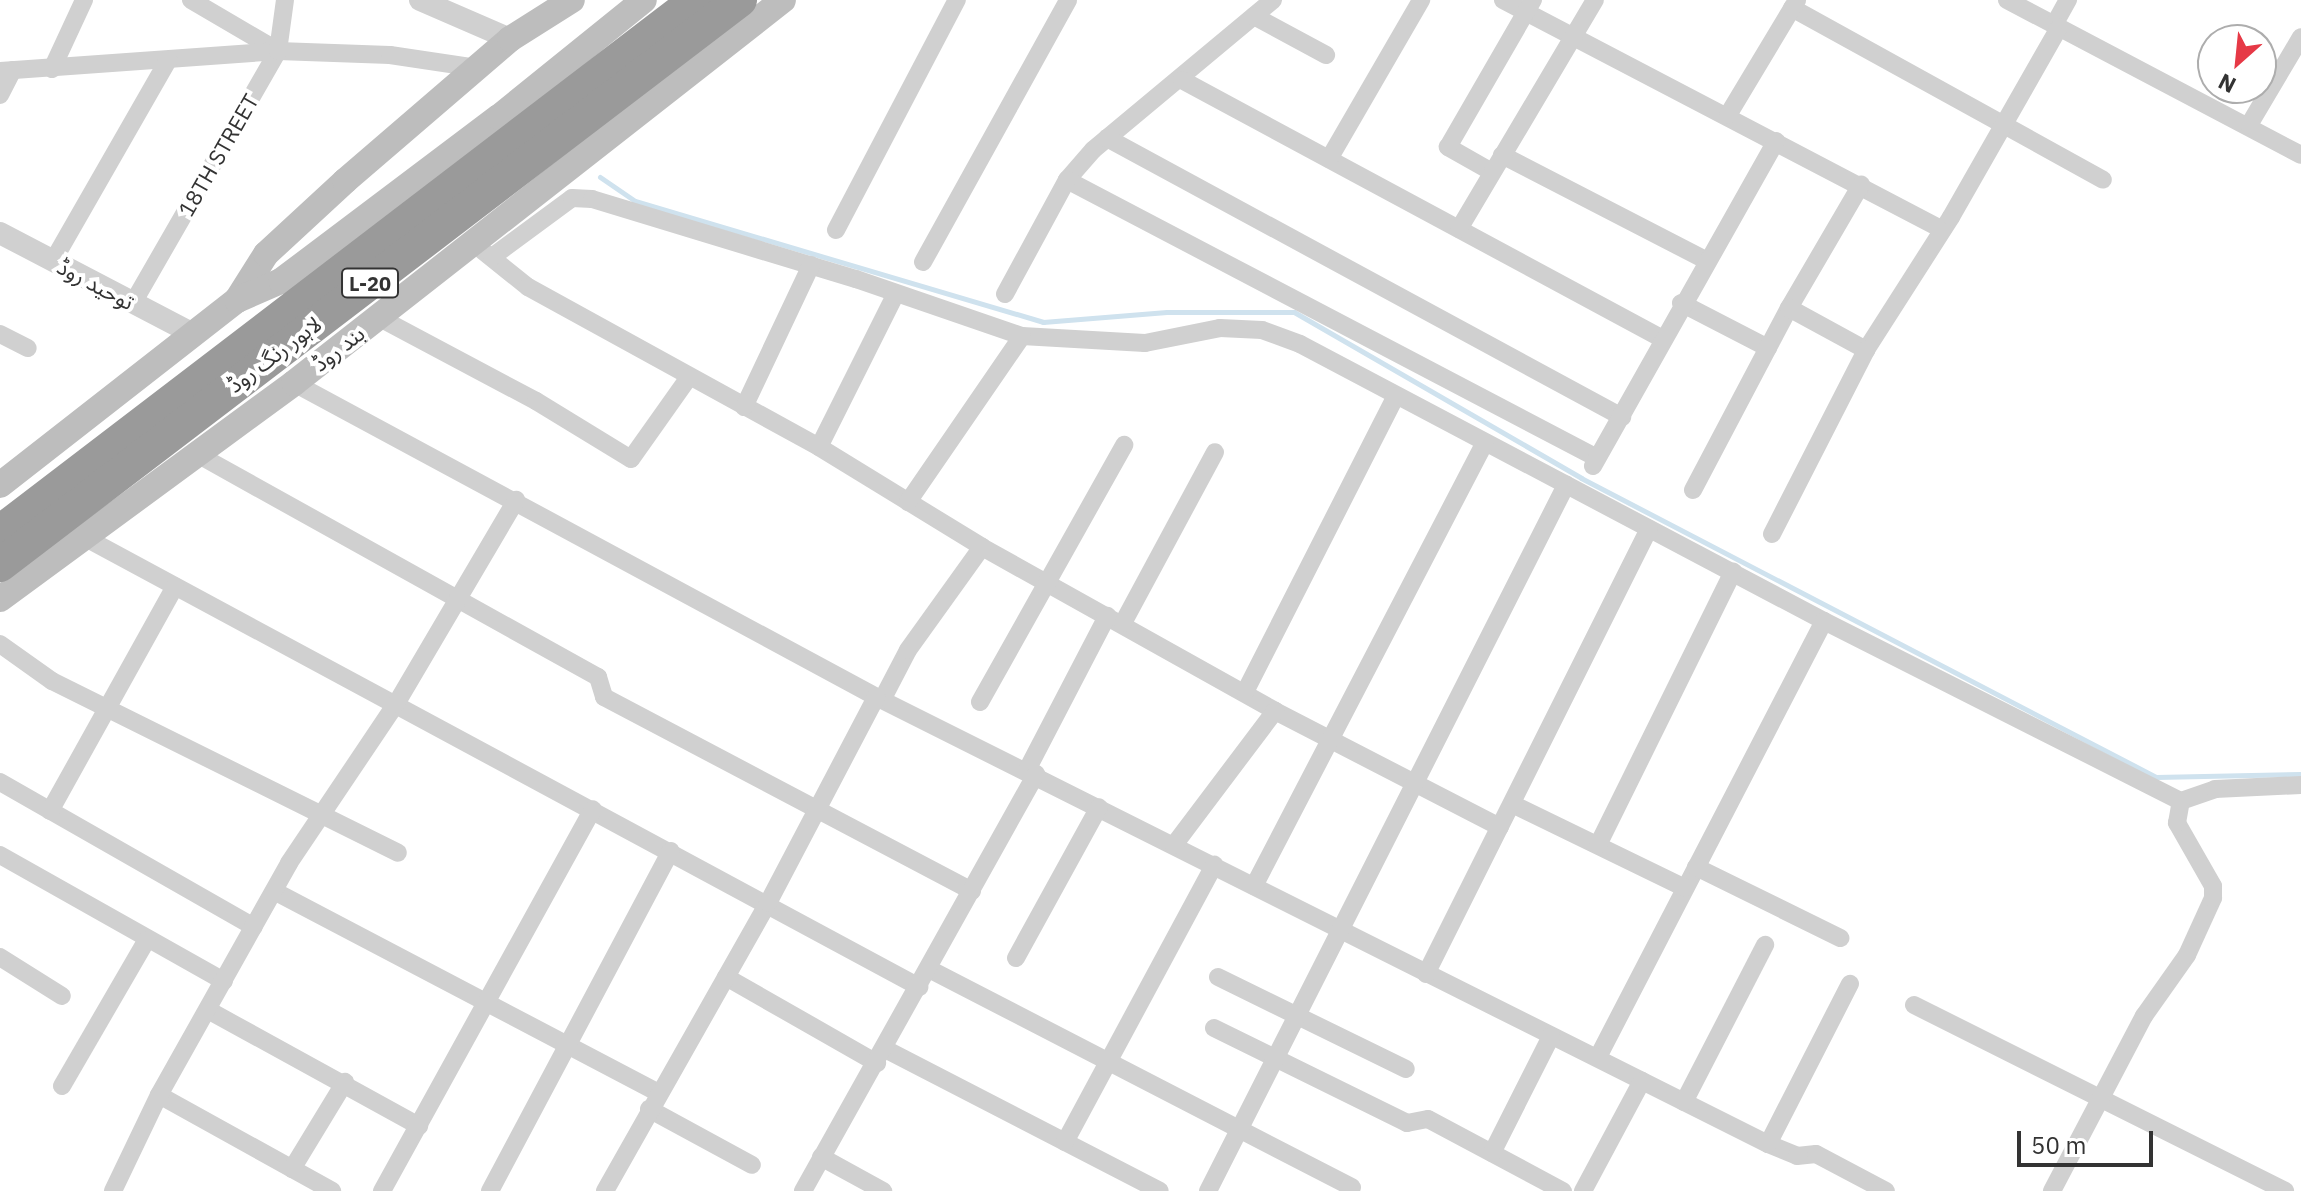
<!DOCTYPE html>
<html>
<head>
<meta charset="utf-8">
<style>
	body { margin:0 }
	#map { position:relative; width:2301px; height:1191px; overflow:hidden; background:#fff; font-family:"IBM Plex Sans","Noto Sans Arabic",sans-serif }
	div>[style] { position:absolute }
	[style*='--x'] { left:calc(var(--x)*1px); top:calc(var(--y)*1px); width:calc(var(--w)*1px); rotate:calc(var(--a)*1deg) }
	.stream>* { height:5px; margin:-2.5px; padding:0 2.5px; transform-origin:2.5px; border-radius:2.5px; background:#cfe2ee }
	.minor>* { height:18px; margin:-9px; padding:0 9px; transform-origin:9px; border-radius:9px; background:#d0d0d0 }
	.tertiary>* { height:22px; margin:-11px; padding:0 11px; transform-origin:11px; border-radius:11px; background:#d0d0d0 }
	.secondary>* { height:26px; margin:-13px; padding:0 13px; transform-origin:13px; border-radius:13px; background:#bdbdbd }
	.motorway>* { height:34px; margin:-17px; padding:0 17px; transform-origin:17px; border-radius:17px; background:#9a9a9a }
	span { translate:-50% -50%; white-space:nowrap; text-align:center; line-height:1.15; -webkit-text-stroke:8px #fff; paint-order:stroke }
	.shield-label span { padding:2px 6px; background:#fff; border:2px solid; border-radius:6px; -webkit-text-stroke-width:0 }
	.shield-label { font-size:20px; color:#333; font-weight:700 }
	.street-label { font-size:22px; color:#333 }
	.north { position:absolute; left:2197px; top:24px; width:80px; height:80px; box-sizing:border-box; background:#fff; border:2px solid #adadad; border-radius:50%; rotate:207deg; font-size:22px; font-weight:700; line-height:32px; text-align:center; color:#333 }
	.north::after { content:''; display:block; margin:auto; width:28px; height:36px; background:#e63946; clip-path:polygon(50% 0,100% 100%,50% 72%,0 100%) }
	.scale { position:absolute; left:2017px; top:1131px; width:136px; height:36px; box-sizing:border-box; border:4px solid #333; border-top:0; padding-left:10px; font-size:24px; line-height:28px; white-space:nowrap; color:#333; -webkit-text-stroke:6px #fff; paint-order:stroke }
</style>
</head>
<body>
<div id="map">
	<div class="stream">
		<i style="--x:600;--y:177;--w:42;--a:34.4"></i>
		<i style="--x:635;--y:201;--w:426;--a:16.5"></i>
		<i style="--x:1043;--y:322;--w:124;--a:-4.6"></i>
		<i style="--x:1167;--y:312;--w:127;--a:0"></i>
		<i style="--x:1294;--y:312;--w:332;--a:30"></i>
		<i style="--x:1581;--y:478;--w:648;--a:27.47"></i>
		<i style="--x:2156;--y:777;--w:145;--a:-1.2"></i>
	</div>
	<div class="minor">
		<i style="--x:191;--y:0;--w:101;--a:30.4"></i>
		<i style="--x:1273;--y:0;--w:234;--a:140.2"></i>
		<i style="--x:1093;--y:150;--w:40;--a:131"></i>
		<i style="--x:1067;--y:180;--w:598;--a:27.68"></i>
		<i style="--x:1503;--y:0;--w:494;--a:27.6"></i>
		<i style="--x:2007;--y:0;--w:332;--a:27.8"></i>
		<i style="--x:1792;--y:8;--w:355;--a:28.9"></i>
		<i style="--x:1254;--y:16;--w:82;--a:28.4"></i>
		<i style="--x:2054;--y:25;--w:29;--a:-61"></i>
		<i style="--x:52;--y:69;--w:76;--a:-65.1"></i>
		<i style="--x:0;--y:71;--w:279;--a:-4.1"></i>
		<i style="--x:278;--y:51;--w:112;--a:2"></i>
		<i style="--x:390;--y:55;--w:88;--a:8.5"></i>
		<i style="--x:1182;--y:80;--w:544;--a:28.31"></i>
		<i style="--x:0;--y:95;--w:28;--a:-63"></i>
		<i style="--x:1728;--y:115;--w:134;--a:-59"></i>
		<i style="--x:2249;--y:125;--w:102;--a:-59.4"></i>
		<i style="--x:1107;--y:138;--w:586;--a:28.45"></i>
		<i style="--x:1502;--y:155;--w:229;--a:27.3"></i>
		<i style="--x:1329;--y:159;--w:184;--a:-59.9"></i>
		<i style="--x:1492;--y:172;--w:51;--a:-150.4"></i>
		<i style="--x:1448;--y:147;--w:170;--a:-60"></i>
		<i style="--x:1459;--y:229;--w:266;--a:-59.3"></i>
		<i style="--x:836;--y:230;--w:260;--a:-62.3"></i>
		<i style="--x:483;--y:251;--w:58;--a:38.7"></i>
		<i style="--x:528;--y:287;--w:332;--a:28.8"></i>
		<i style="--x:819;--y:447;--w:191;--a:31.5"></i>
		<i style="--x:982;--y:547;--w:336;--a:29.2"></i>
		<i style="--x:1275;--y:711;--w:253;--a:27.3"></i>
		<i style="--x:492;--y:257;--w:99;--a:-36.4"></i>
		<i style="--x:572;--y:198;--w:20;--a:3"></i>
		<i style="--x:592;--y:199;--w:276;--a:16.9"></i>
		<i style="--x:856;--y:279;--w:176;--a:19"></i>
		<i style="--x:1022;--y:336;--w:123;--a:3.3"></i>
		<i style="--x:1145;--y:343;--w:76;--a:-11.3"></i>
		<i style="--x:1220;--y:328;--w:42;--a:2.7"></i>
		<i style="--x:1262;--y:330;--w:40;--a:20.2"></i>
		<i style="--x:1300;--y:344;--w:593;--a:27.86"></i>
		<i style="--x:1824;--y:621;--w:492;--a:117.4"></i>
		<i style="--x:53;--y:261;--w:232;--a:-60.2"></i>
		<i style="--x:923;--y:262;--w:299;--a:-61"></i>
		<i style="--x:1005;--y:294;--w:130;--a:-61.5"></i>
		<i style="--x:133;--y:303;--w:291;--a:-60.1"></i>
		<i style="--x:278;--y:51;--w:51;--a:-82.2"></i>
		<i style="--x:1681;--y:303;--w:98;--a:27.3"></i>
		<i style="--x:1789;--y:308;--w:143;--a:-59.7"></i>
		<i style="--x:378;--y:317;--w:179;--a:28"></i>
		<i style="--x:536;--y:401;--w:111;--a:31.4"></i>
		<i style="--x:631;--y:459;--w:100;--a:-54.7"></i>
		<i style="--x:0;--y:334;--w:31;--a:27"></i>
		<i style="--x:294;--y:383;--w:668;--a:28.33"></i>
		<i style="--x:882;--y:700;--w:991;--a:26.62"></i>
		<i style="--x:1768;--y:1144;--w:31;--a:22"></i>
		<i style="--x:1797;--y:1156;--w:19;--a:-6"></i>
		<i style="--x:1816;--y:1154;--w:79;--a:27.9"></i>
		<i style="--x:744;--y:407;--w:157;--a:-64.7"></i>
		<i style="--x:819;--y:447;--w:170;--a:-63.4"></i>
		<i style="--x:197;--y:454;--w:459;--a:29.1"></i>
		<i style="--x:598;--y:677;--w:21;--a:73"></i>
		<i style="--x:604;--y:697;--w:416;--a:27.8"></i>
		<i style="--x:1593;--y:466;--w:373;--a:-60.6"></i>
		<i style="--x:1693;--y:490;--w:206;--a:-62.2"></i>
		<i style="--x:1789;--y:308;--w:88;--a:28.6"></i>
		<i style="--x:1866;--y:350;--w:158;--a:-57.4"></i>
		<i style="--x:1951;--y:217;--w:218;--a:-60.3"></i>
		<i style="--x:908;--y:502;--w:201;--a:-55.5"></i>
		<i style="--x:1772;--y:534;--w:207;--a:-62.9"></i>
		<i style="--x:84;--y:537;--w:949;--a:28.32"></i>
		<i style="--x:1824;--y:621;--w:400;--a:26.8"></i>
		<i style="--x:2181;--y:801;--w:36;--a:-19"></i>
		<i style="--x:2215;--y:789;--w:86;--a:-2.7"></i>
		<i style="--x:1123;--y:623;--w:194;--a:-61.7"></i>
		<i style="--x:0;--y:644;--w:64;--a:35.4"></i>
		<i style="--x:52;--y:681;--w:386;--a:26.4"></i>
		<i style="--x:1245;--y:692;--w:332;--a:-63"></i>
		<i style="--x:882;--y:700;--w:56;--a:-62.5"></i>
		<i style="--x:908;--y:650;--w:127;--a:-54.3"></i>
		<i style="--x:980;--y:702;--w:295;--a:-60.7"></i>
		<i style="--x:1027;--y:770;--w:174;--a:-62.5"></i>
		<i style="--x:0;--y:782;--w:292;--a:29.7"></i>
		<i style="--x:1512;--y:804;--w:192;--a:25.9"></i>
		<i style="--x:50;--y:811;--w:257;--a:-60.9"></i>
		<i style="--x:1174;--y:845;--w:168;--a:-53"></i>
		<i style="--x:1598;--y:845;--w:305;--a:-63.7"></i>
		<i style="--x:0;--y:855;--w:257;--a:29.4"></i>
		<i style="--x:1696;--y:867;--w:161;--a:26.2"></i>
		<i style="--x:1254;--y:886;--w:500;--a:-62.5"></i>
		<i style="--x:274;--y:891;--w:434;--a:27.7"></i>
		<i style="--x:0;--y:957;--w:73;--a:32.2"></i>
		<i style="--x:1016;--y:958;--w:172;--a:-61.2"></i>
		<i style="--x:929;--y:969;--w:476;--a:27.3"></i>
		<i style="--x:1426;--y:974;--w:498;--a:-63.4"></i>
		<i style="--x:726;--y:977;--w:174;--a:29.7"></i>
		<i style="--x:1218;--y:977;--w:209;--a:26.1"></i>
		<i style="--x:1914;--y:1005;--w:415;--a:26.6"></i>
		<i style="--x:208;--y:1010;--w:241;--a:28.8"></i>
		<i style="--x:1214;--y:1028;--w:215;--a:26.2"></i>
		<i style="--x:1407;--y:1123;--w:21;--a:-11"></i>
		<i style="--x:1428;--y:1119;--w:153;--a:28.1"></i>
		<i style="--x:885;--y:1049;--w:309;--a:27.3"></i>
		<i style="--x:62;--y:1086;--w:168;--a:-59.9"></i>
		<i style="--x:159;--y:1095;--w:198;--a:29"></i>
		<i style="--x:1684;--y:1102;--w:177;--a:-62.7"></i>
		<i style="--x:649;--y:1109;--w:117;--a:28.5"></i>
		<i style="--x:1065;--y:1142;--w:315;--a:-61.7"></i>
		<i style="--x:1768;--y:1144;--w:180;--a:-62.9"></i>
		<i style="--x:1492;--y:1153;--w:131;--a:-63.2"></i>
		<i style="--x:821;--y:1157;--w:71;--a:28.7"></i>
		<i style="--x:292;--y:1169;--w:102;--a:-58.7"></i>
		<i style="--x:113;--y:1191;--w:106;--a:-64.4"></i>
		<i style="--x:159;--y:1095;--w:266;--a:-60.7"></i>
		<i style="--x:289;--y:863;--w:192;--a:-56.1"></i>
		<i style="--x:396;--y:704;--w:237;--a:-59.5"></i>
		<i style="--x:382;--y:1191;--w:436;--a:-61.1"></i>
		<i style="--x:490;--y:1191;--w:385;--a:-62"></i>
		<i style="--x:605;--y:1191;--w:331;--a:-60.5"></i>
		<i style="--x:768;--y:903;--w:233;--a:-62.3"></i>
		<i style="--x:803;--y:1191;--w:478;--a:-60.8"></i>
		<i style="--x:1208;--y:1191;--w:792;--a:-63.11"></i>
		<i style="--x:1583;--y:1191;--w:125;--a:-61.8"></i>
		<i style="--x:2052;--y:1191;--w:198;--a:-62.3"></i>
		<i style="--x:2144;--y:1016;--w:75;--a:-54.8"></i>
		<i style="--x:2187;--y:955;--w:63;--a:-65.5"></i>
		<i style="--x:2213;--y:898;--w:12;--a:-90"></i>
		<i style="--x:2213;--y:886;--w:73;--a:-119.7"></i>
		<i style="--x:2177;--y:823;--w:22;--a:-80"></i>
	</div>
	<div class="tertiary">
		<i style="--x:420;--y:0;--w:98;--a:23.4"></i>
		<i style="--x:0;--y:233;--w:218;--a:27.6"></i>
	</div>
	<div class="secondary">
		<i style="--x:237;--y:300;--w:54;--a:-57.8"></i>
		<i style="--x:266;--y:254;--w:108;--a:-42.7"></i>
		<i style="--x:345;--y:181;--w:218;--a:-40.7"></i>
		<i style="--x:510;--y:39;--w:73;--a:-32.2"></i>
		<i style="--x:0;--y:485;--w:301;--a:-38"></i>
		<i style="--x:237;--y:300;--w:48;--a:-23.4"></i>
		<i style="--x:281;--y:281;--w:273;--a:-37"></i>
		<i style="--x:499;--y:117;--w:186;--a:-38.9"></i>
		<i style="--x:0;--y:599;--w:365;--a:-36.3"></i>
		<i style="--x:294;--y:383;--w:621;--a:-38.07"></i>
	</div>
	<div class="motorway">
		<i style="--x:0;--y:532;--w:876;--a:-37.39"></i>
		<i style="--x:0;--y:565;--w:931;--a:-37.36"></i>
	</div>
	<div class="shield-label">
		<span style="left:370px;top:283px">L-20</span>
	</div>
	<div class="street-label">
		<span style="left:218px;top:155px;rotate:-60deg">18TH STREET</span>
		<span style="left:96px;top:284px;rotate:28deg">توحید روڈ</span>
		<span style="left:338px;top:348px;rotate:-38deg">بند روڈ</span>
		<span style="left:274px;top:354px;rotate:-37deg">لاہور رنگ روڈ</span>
	</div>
	<div class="north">N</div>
	<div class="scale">50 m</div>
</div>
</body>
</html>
